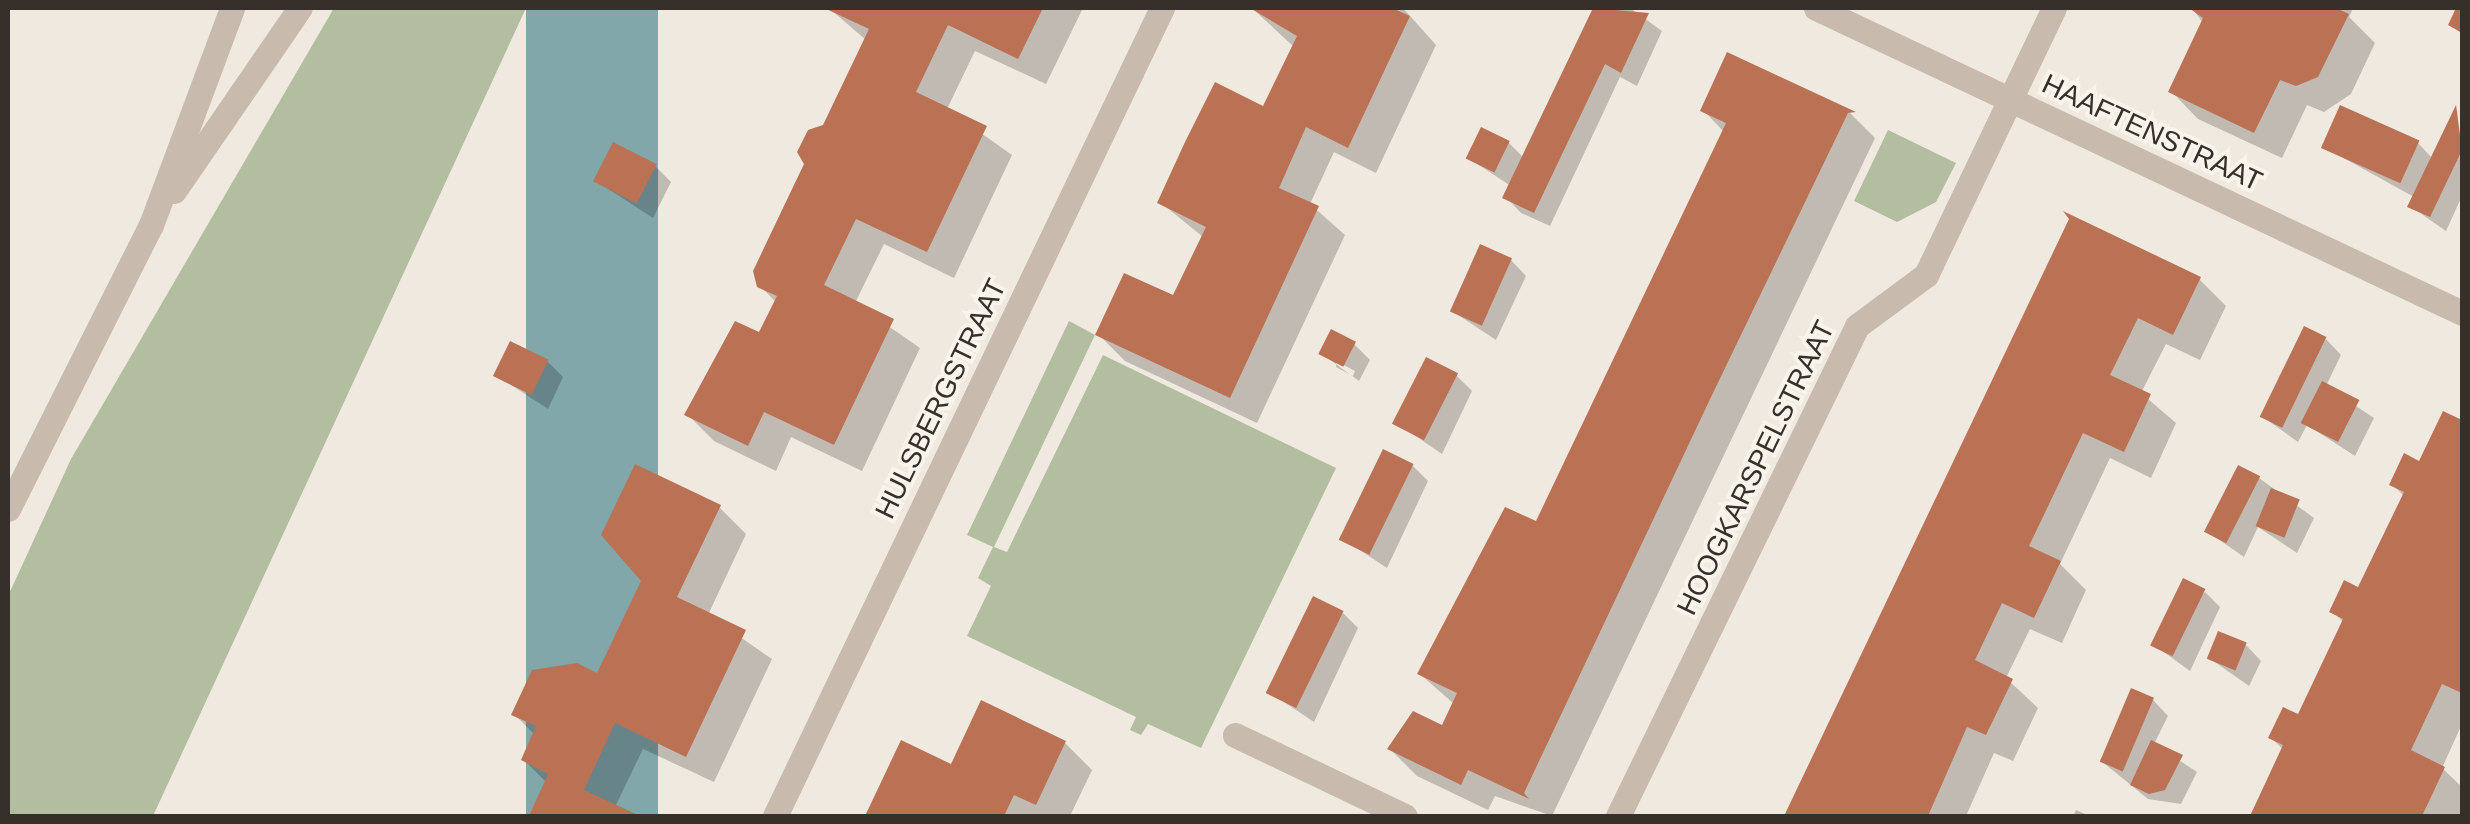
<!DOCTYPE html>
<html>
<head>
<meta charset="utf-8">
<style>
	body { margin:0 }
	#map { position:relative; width:2470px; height:824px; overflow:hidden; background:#f0e9df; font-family:Helvetica,sans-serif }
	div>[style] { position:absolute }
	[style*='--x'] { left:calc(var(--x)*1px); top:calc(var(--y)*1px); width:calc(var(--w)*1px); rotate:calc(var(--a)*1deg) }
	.green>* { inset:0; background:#b3bea0 }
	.water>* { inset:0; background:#81a7ab; transform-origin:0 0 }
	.shadow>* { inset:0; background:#0003 }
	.building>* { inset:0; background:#ba7154; transform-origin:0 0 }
	.service>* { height:25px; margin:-12.5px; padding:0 12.5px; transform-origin:12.5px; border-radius:12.5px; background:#c8baac }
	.minor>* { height:25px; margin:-12.5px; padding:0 12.5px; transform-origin:12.5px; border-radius:12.5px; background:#c8baac }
	.tertiary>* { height:25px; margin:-12.5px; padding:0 12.5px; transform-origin:12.5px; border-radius:12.5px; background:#c8baac }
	span { translate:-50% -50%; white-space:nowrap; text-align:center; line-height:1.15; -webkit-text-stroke:8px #f8f3eb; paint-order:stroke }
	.street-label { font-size:28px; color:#362f2a }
	.frame { position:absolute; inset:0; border:10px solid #362f2a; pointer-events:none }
</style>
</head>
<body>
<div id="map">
	<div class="green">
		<i style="clip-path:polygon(334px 8px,526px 8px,153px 816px,8px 816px,8px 596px,71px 459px)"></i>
		<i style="clip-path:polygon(1888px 130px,1956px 163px,1936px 202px,1897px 222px,1854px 201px)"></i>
		<i style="clip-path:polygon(1069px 321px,1095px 335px,994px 547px,1007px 552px,1103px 355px,1336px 468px,1201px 748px,1148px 724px,1141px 735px,1130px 730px,1136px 717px,967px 636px,991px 586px,978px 578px,993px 547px,967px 535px)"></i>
	</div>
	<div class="water">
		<i style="left:526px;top:8px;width:132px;height:890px"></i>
	</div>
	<div class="shadow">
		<i style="clip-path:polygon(1252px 8px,1403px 8px,1436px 45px,1376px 173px,1334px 152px,1310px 204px,1345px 235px,1257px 423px,1125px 361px,1098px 334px,1174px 299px,1203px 237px,1160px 202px,1264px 109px,1294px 47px)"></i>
		<i style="clip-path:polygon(1595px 8px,1630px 8px,1662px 31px,1637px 86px,1620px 77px,1550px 226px,1521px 213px,1506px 197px,1511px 186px,1468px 158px,1509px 143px,1524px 158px)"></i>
		<i style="clip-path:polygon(2192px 8px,2353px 8px,2349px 17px,2375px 43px,2351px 94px,2324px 112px,2307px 105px,2282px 158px,2198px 119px,2171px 91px,2203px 23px)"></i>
		<i style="clip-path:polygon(830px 9px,1083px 8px,1046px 84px,975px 51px,947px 109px,1012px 155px,954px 278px,884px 244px,855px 303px,920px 348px,862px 471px,791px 437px,776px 471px,714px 441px,687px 414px,760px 336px,776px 302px,759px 285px,866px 40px)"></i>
		<i style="clip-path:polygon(2457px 109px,2462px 196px,2446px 231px,2410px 206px,2414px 197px,2322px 146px,2418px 143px,2433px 159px)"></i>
		<i style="clip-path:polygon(1703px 110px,1848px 111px,1875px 138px,1552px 816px,1495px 796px,1488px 810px,1417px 776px,1390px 749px,1443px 728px,1454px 704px,1420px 674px,1537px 525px,1724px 132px)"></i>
		<i style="clip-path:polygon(656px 167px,671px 182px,653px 218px,596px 181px)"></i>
		<i style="clip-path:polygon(2072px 218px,2199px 279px,2226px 306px,2200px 360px,2166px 344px,2141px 393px,2176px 423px,2151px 478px,2110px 458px,2060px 564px,2086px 590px,2062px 643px,2030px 629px,2006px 678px,2038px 708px,2013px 761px,1994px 753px,1966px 816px,1786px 816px)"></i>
		<i style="clip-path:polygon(1511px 260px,1526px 276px,1496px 340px,1452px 311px)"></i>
		<i style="clip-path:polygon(2326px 339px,2341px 355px,2326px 386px,2374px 418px,2355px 456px,2307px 425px,2298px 442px,2263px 417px)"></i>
		<i style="clip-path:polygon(evenodd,1354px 344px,1370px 360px,1359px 381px,1322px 354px,1354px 344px,1336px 361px,1355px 371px,1353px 376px,1336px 367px,1336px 361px)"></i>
		<i style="clip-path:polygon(548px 362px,563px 377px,548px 409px,497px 376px)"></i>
		<i style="clip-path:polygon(1456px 375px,1472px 391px,1442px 454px,1398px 424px)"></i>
		<i style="clip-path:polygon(2444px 414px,2462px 423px,2462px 724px,2442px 768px,2462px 787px,2461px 816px,2252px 816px,2284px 750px,2271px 738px,2299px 717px,2344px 623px,2332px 611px,2359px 591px,2405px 497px,2392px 484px,2420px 464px)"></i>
		<i style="clip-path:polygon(1413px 466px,1428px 481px,1387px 568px,1343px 539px)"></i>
		<i style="clip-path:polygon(2259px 478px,2314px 518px,2297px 553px,2258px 527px,2244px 557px,2208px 532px)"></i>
		<i style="clip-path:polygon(719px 507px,746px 534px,708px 615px,772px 659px,714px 782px,643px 749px,615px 807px,634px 816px,531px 816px,547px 783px,524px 760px,535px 735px,514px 714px,598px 676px)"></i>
		<i style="clip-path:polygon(2205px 592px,2220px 607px,2190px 671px,2154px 645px)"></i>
		<i style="clip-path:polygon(1343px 613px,1358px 628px,1314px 722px,1269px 692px)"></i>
		<i style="clip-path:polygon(2246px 645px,2261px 661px,2249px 686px,2209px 658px)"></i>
		<i style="clip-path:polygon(2153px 700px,2168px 716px,2154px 744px,2197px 772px,2181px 804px,2148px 799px,2100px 760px)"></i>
		<i style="clip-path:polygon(1065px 743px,1092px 770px,1070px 816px,867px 816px,902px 744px,952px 767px)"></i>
		<i style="clip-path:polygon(2076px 810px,2090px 816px,2073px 816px)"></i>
	</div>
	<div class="building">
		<i style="clip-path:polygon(824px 8px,1043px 8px,1018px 59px,948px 25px,916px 92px,987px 126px,927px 252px,856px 219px,824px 285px,894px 319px,834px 445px,764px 412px,748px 446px,684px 415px,735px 321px,759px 332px,777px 296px,757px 287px,753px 271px,804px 164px,797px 152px,808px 130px,823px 125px,869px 29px)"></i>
		<i style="clip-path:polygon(1250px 8px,1392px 8px,1410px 16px,1348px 148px,1306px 127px,1279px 188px,1319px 206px,1230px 398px,1095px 335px,1124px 273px,1173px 295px,1206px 227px,1157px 203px,1185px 142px,1215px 82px,1263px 106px,1297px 36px)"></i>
		<i style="clip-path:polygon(1593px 8px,1649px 13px,1621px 73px,1605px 64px,1534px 213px,1502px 198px)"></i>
		<i style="clip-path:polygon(2189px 8px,2336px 8px,2349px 14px,2318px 77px,2296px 86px,2280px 80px,2254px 133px,2168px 92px,2203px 18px)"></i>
		<i style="clip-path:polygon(2456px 8px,2462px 8px,2462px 33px,2448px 25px)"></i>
		<i style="clip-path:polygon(1727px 52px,1856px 112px,1848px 113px,1712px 395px,1524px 793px,1529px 799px,1468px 770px,1461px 785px,1387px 749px,1413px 711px,1442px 725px,1457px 693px,1417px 674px,1505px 507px,1536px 521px,1726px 123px,1700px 111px)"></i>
		<i style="left:2340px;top:105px;width:87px;height:47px;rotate:24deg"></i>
		<i style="clip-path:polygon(2456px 105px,2462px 150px,2430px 217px,2407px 207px)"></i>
		<i style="left:1481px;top:127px;width:32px;height:35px;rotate:26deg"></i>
		<i style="left:613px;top:142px;width:49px;height:44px;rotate:27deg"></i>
		<i style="clip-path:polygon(2063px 211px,2201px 277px,2173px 335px,2138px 318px,2110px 375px,2151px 394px,2124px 452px,2083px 433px,2029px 546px,2061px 561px,2034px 618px,2002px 603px,1975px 660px,2013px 679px,1986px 735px,1967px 727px,1928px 816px,1784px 816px,2069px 219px)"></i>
		<i style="left:1480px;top:244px;width:35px;height:74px;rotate:24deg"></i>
		<i style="left:2304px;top:326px;width:25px;height:101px;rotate:26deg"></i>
		<i style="left:1331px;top:329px;width:28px;height:28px;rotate:27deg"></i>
		<i style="left:510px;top:341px;width:43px;height:39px;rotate:26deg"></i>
		<i style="left:1426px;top:357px;width:36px;height:75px;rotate:27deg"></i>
		<i style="left:2322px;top:381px;width:42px;height:47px;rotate:27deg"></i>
		<i style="clip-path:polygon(2443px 411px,2462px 420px,2462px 693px,2442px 684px,2411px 750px,2445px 767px,2431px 797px,2422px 816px,2250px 816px,2283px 745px,2268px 738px,2283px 707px,2298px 714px,2343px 619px,2329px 612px,2344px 580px,2358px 587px,2404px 492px,2389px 485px,2404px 453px,2419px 461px)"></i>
		<i style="left:1383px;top:449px;width:34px;height:101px;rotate:26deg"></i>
		<i style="clip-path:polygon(635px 464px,721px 505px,677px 597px,746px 630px,686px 757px,615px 723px,584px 790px,640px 816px,529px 816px,548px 774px,521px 760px,536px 726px,511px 715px,532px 670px,577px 663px,597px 673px,641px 581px,601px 535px)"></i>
		<i style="left:2238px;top:465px;width:25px;height:75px;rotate:27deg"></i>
		<i style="left:2271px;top:488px;width:31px;height:41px;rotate:22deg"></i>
		<i style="left:2183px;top:578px;width:25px;height:75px;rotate:26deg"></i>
		<i style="left:1313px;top:596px;width:34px;height:108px;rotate:26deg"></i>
		<i style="left:2218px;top:631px;width:31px;height:30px;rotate:22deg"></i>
		<i style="left:2131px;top:688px;width:25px;height:80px;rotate:23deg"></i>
		<i style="clip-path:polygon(981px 700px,1066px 741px,1036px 805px,1014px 795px,1004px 816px,865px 816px,901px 740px,951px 764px)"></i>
		<i style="clip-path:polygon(2151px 740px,2183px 755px,2165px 790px,2149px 794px,2130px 785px)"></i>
	</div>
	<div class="service">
		<i style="--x:1235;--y:735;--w:188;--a:25.5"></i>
	</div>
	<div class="minor">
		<i style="--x:1816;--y:8;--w:714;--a:25.27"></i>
		<i style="--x:775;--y:816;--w:896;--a:-64.41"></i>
		<i style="--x:1618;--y:816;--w:545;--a:-64"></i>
		<i style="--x:1857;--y:326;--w:86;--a:-36.5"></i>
		<i style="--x:1926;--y:275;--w:296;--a:-64.4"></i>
	</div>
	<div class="tertiary">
		<i style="--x:174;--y:191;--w:222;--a:-55.5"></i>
		<i style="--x:8;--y:509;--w:318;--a:-63.3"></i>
		<i style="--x:151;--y:225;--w:232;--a:-69.5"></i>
	</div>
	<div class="street-label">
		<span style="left:2152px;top:133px;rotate:25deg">HAAFTENSTRAAT</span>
		<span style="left:941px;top:399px;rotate:-64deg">HULSBERGSTRAAT</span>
		<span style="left:1756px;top:468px;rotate:-64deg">HOOGKARSPELSTRAAT</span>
	</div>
	<div class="frame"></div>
</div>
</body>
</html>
